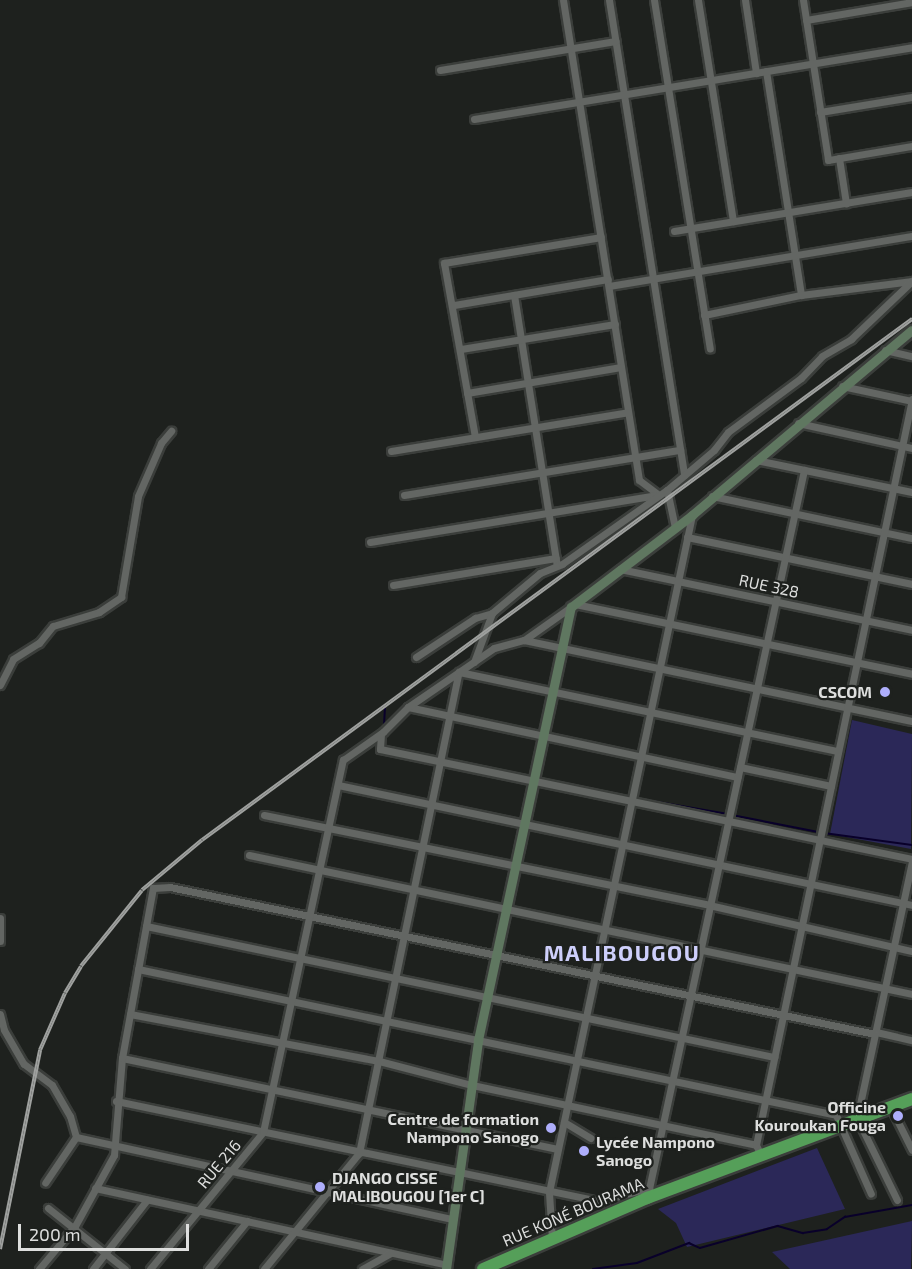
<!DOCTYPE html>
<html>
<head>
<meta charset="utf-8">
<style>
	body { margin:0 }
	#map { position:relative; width:912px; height:1269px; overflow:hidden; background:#1e211e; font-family:"Exo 2",sans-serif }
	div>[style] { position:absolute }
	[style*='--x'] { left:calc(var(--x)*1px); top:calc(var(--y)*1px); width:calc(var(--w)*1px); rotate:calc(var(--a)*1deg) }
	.green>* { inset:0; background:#2b2858 }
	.stream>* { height:1.5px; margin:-0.75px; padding:0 0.75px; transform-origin:0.75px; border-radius:0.75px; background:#09002a }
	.roads { filter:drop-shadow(2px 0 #3b3e3b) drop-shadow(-2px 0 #3b3e3b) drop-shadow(0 2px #3b3e3b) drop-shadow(0 -2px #3b3e3b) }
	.street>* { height:7px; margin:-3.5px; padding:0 3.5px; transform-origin:3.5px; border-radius:3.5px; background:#636663 }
	.secondary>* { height:9px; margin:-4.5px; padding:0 4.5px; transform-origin:4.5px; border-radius:4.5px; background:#5f7760 }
	.highway>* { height:12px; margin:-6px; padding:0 6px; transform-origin:6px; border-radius:6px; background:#559f59 }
	.rail>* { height:4px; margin-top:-2px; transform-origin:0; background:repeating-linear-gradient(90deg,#1e211e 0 4.5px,#9fa19f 0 9px); box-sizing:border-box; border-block:2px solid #9fa19f }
	.dots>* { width:16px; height:16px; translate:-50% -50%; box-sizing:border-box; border:3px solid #1e211e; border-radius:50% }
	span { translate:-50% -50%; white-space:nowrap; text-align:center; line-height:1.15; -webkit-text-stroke:4.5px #1e211e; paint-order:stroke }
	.street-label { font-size:16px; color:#dedfde }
	.poi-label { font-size:16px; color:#dedfde; font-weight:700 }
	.right { translate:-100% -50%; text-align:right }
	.left { translate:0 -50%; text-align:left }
	.district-label { font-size:22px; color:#cecffb; font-weight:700; letter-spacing:1.5px }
	.scale { position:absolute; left:18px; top:1224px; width:171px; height:27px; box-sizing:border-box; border:3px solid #dedfde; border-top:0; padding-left:8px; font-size:18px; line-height:21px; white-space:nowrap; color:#dedfde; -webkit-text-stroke:4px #1e211e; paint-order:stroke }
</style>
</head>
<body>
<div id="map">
	<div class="green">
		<i style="clip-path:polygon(852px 720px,912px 734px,911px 849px,830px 834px)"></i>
		<i style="clip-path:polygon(817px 1148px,845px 1209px,687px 1247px,676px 1223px,658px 1209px)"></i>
		<i style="clip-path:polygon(912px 1221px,911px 1269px,790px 1269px,772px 1252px)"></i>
	</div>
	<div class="stream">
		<i style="--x:384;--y:726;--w:17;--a:-87"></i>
		<i style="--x:597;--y:790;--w:34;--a:12"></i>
		<i style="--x:635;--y:798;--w:94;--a:9.8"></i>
		<i style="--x:732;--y:815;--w:89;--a:11.1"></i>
		<i style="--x:824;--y:833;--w:89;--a:7.8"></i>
		<i style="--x:593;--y:1269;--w:44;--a:-7.8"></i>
		<i style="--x:637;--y:1263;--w:56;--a:-21"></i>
		<i style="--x:689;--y:1243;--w:12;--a:24"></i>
		<i style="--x:700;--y:1248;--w:81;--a:-15.8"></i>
		<i style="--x:778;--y:1226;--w:26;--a:16"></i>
		<i style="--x:803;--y:1233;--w:24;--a:-9"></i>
		<i style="--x:827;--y:1229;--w:22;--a:-34"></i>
		<i style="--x:845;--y:1217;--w:68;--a:-10.2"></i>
	</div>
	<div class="roads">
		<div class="street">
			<i style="--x:563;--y:0;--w:486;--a:81"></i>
			<i style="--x:639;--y:480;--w:25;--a:37"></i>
			<i style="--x:609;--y:0;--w:481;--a:81"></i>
			<i style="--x:654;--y:0;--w:353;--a:80.9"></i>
			<i style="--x:698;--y:0;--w:224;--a:81"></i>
			<i style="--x:745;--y:0;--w:74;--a:81.4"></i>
			<i style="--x:803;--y:0;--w:162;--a:81.1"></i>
			<i style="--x:828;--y:160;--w:85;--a:-9.5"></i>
			<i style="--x:806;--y:20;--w:108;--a:-9.6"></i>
			<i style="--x:440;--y:70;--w:178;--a:-9.4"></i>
			<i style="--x:766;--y:71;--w:227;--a:81.1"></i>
			<i style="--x:820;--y:112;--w:93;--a:-9.3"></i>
			<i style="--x:474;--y:119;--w:444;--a:-9.3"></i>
			<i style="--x:839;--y:158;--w:46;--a:81.2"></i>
			<i style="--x:674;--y:231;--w:241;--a:-9.3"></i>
			<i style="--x:609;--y:286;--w:307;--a:-9.4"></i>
			<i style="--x:514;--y:295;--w:274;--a:81"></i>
			<i style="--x:454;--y:305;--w:156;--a:-9.6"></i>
			<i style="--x:704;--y:315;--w:99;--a:-11.7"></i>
			<i style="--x:801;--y:295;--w:112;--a:-7.2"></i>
			<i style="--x:461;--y:349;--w:156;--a:-9.2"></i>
			<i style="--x:885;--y:350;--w:28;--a:13"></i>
			<i style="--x:842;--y:386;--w:72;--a:12.1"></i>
			<i style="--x:467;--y:393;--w:156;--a:-9.6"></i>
			<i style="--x:798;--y:423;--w:117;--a:12.4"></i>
			<i style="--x:475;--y:437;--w:177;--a:-100.1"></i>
			<i style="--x:444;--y:263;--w:159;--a:-9.4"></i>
			<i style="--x:391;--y:451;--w:240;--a:-9.3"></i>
			<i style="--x:756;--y:460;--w:159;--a:11.6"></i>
			<i style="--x:667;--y:490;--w:38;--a:78"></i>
			<i style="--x:404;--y:495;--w:280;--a:-9.3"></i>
			<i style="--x:712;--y:496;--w:204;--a:11.9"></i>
			<i style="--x:687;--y:537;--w:230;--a:11.8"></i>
			<i style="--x:370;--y:542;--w:291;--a:-9.3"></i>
			<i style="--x:620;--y:569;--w:298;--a:11.8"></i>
			<i style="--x:393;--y:585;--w:165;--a:-9.4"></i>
			<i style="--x:575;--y:604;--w:344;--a:11.7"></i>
			<i style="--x:524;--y:640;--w:396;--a:11.8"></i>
			<i style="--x:416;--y:657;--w:71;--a:-33.5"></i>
			<i style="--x:475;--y:618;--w:18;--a:-16"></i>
			<i style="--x:492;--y:613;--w:62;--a:-39.8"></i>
			<i style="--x:540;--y:573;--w:24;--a:-22"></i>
			<i style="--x:562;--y:564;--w:128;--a:-35.2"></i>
			<i style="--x:667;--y:490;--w:62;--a:-40.4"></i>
			<i style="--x:714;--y:450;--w:23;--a:-52"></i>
			<i style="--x:728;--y:432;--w:91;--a:-36.5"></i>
			<i style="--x:801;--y:378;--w:30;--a:-46"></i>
			<i style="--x:822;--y:356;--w:34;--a:-30"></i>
			<i style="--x:851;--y:339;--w:84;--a:-43.6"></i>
			<i style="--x:474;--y:662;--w:52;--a:-69.8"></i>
			<i style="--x:0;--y:685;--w:29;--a:-63"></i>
			<i style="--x:13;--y:659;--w:31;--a:-32"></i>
			<i style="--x:39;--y:643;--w:22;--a:-51"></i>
			<i style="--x:53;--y:626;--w:48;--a:-16.9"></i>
			<i style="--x:99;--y:612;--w:27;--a:-34"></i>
			<i style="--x:121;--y:597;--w:102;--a:-80.4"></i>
			<i style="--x:138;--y:496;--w:58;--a:-66.5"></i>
			<i style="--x:161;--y:443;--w:16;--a:-50"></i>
			<i style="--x:408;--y:707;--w:337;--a:12"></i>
			<i style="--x:381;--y:734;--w:15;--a:94"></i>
			<i style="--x:380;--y:749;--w:543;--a:11.68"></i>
			<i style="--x:740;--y:767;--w:93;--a:11.8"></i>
			<i style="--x:338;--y:785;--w:586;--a:11.81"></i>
			<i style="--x:264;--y:815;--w:454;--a:11.4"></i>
			<i style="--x:709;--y:905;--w:208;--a:12.8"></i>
			<i style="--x:249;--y:855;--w:677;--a:11.84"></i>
			<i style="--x:0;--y:918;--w:23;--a:90"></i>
			<i style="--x:146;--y:926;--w:642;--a:11.78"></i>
			<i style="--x:138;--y:969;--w:713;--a:11.81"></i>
			<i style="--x:836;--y:1115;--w:86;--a:66.1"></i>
			<i style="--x:0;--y:1014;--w:16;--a:76"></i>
			<i style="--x:4;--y:1030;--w:39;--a:60"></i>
			<i style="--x:24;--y:1064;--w:35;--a:37"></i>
			<i style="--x:52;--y:1085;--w:36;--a:60"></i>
			<i style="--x:70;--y:1116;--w:22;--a:74"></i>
			<i style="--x:76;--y:1137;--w:55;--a:124"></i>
			<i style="--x:130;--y:1014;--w:253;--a:10.7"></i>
			<i style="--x:379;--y:1061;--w:96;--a:14.5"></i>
			<i style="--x:472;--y:1085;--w:290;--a:11.9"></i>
			<i style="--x:876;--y:1032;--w:37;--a:13"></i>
			<i style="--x:122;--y:1058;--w:445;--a:11.8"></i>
			<i style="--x:116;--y:1101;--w:494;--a:11.7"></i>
			<i style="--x:600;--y:1201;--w:51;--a:-14.9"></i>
			<i style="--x:890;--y:1106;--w:49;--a:63.4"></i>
			<i style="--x:564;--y:1122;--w:31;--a:31"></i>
			<i style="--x:76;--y:1137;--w:384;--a:12.3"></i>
			<i style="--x:761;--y:1155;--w:11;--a:-117"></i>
			<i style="--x:756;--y:1145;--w:762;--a:-78.19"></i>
			<i style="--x:95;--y:1188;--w:357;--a:12.3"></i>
			<i style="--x:647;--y:1198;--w:745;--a:-77.83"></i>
			<i style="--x:897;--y:1200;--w:91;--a:-116"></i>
			<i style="--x:857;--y:1118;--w:262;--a:-77.9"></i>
			<i style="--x:48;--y:1208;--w:98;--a:38.4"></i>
			<i style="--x:552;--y:1239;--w:47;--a:-93.7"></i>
			<i style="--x:549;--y:1192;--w:692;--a:-78.07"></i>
			<i style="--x:39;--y:1269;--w:56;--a:-50.1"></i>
			<i style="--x:75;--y:1226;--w:81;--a:-61.2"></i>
			<i style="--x:114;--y:1155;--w:97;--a:-85.3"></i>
			<i style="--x:122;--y:1058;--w:173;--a:-79.7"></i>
			<i style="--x:153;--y:888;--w:17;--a:-3"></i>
			<i style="--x:170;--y:887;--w:720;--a:11.78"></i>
			<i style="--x:93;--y:1269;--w:88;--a:-52"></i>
			<i style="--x:150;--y:1269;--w:178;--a:-50.5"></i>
			<i style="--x:263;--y:1132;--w:381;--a:-77.9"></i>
			<i style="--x:343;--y:760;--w:49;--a:-35"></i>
			<i style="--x:383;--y:732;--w:35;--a:-45"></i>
			<i style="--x:408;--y:707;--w:104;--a:-34.5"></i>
			<i style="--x:494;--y:648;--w:31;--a:-15"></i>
			<i style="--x:524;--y:640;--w:57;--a:-35.1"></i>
			<i style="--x:208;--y:1269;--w:62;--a:-50.9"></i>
			<i style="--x:264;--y:1269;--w:150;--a:-50.7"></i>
			<i style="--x:359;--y:1153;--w:491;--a:-78.3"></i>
			<i style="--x:459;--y:672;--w:387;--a:11.8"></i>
			<i style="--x:362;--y:1269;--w:33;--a:-29"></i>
		</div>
		<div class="secondary">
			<i style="--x:446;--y:1269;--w:231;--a:-82"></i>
			<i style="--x:478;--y:1040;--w:443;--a:-77.9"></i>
			<i style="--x:571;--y:607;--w:152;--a:-37.2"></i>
			<i style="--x:692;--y:515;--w:287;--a:-40.1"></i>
		</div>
		<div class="highway">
			<i style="--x:483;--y:1269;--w:179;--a:-23.4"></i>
			<i style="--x:647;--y:1198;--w:283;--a:-20.5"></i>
		</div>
	</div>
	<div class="rail">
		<i style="--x:0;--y:1249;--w:203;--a:-78.6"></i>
		<i style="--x:40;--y:1050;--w:62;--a:-66.3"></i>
		<i style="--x:65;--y:993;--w:31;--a:-59"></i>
		<i style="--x:81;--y:966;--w:97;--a:-51.2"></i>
		<i style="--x:142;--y:890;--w:78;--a:-39.8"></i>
		<i style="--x:202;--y:840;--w:881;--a:-36.27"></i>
	</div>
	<div class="dots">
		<i style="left:885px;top:692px;background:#aeaefb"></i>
		<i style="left:898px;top:1116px;background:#aeaefb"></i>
		<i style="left:551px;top:1128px;background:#aeaefb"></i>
		<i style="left:584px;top:1151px;background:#aeaefb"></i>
		<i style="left:320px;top:1187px;background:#aeaefb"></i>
	</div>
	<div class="street-label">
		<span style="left:769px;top:586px;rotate:12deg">RUE 328</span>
		<span style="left:219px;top:1164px;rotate:-50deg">RUE 216</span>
		<span style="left:573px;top:1212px;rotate:-23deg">RUE KONÉ BOURAMA</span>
	</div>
	<div class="poi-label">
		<span class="right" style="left:872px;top:692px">CSCOM</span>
		<span class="right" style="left:886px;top:1116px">Officine<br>Kouroukan Fouga</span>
		<span class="right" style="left:539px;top:1128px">Centre de formation<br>Nampono Sanogo</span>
		<span class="left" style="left:596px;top:1151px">Lycée Nampono<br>Sanogo</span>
		<span class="left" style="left:332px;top:1187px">DJANGO CISSE<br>MALIBOUGOU [1er C]</span>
	</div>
	<div class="district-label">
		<span style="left:622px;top:953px">MALIBOUGOU</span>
	</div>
	<div class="scale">200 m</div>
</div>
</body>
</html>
